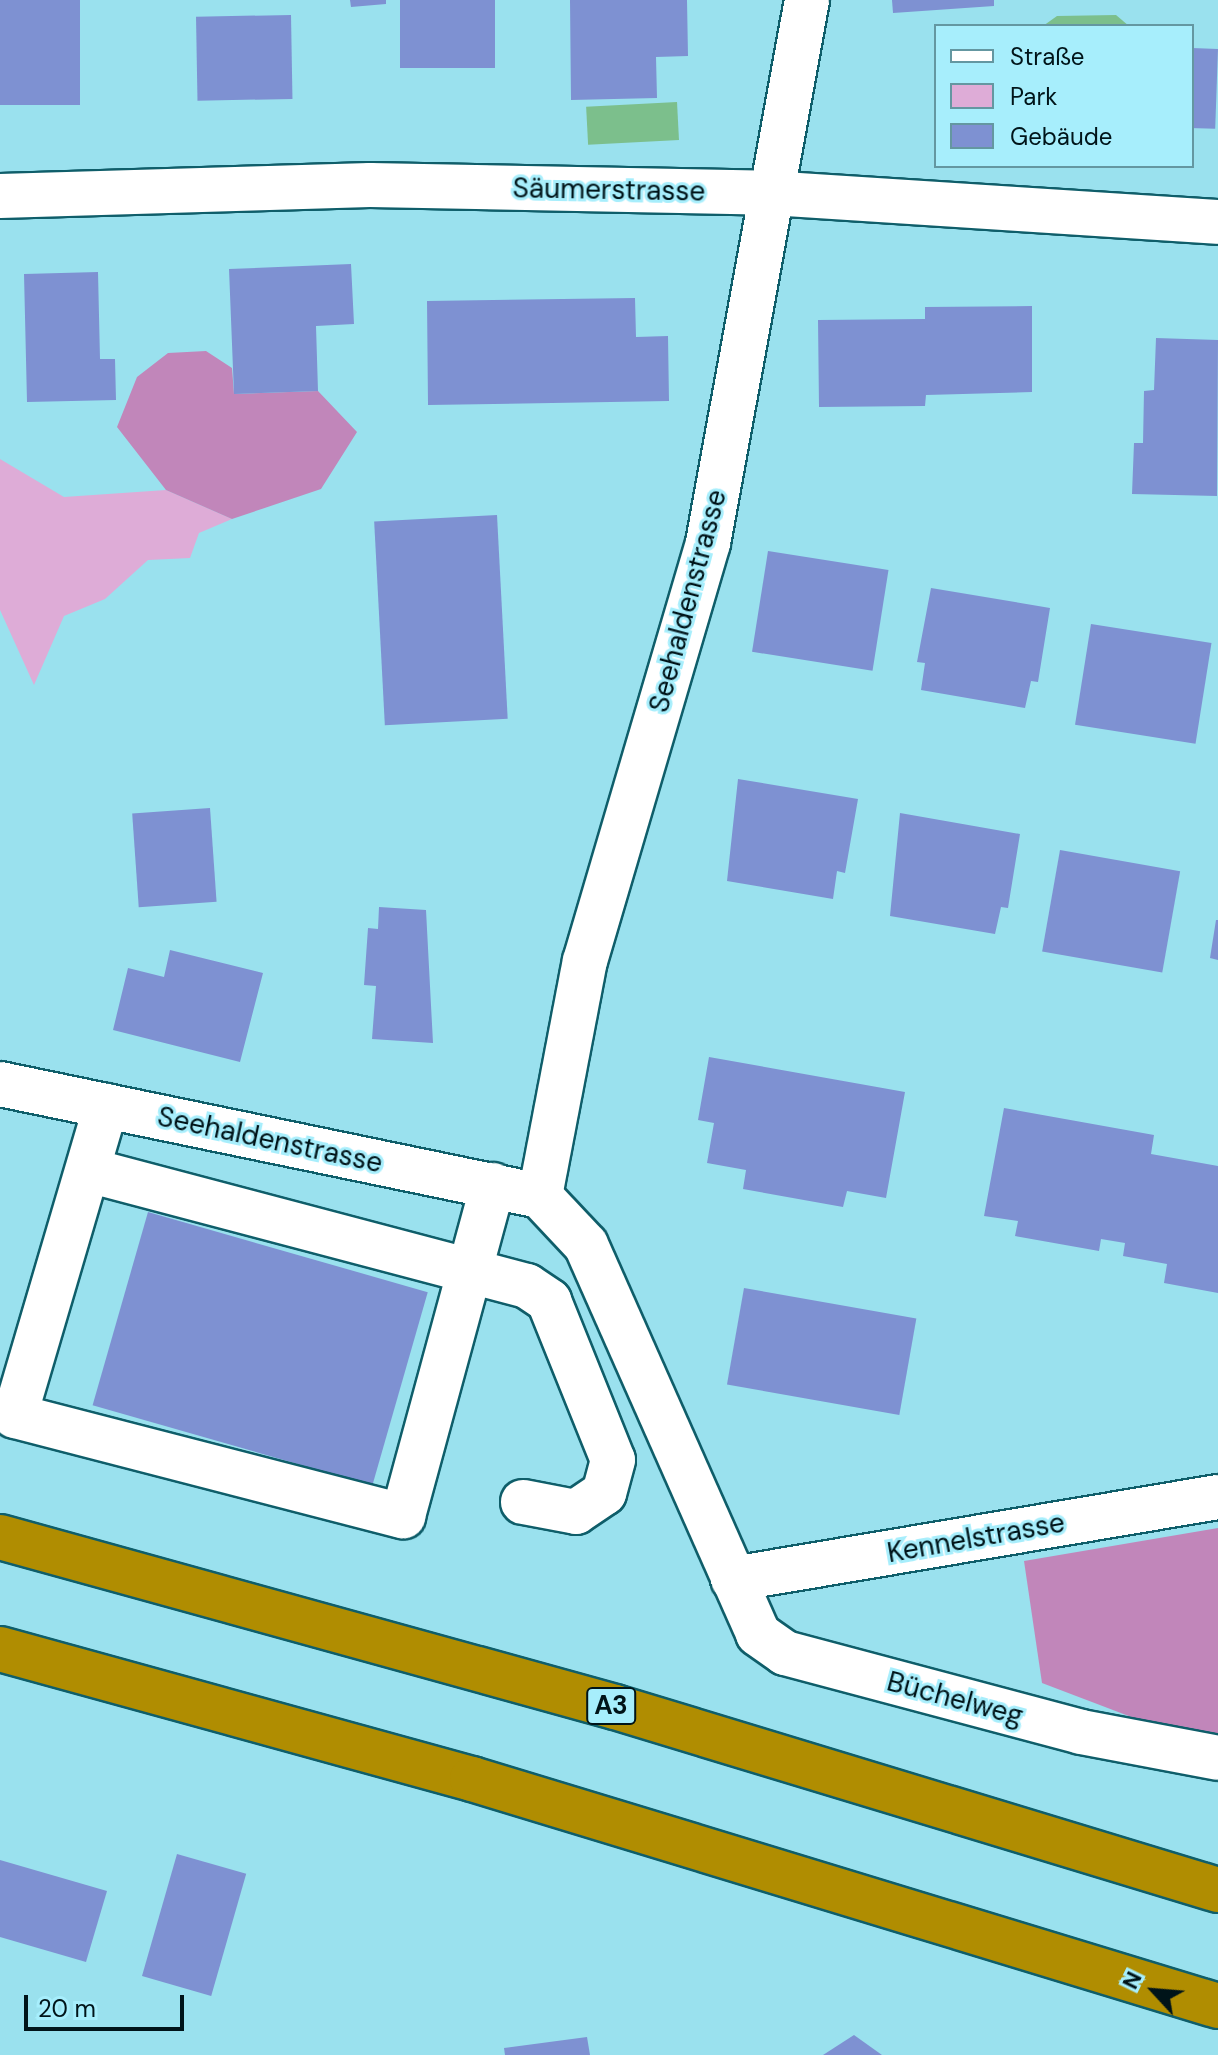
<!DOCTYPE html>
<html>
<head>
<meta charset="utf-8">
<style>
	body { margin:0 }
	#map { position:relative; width:1218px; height:2055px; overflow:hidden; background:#9ae1ee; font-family:"DM Sans",sans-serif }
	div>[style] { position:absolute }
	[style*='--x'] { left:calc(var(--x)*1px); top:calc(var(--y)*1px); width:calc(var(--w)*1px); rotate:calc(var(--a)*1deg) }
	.green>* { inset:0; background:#deacd7 }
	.forest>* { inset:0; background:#c186ba }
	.water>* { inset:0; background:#7cbf8c; transform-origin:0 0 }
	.building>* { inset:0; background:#7e91d2; transform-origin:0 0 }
	.roads { filter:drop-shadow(2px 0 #0f5e6a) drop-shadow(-2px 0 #0f5e6a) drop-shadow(0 2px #0f5e6a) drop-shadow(0 -2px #0f5e6a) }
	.minor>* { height:44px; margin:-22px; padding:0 22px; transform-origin:22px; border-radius:22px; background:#fff }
	.highway>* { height:44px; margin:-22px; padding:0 22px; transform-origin:22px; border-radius:22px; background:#b08d01 }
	span { translate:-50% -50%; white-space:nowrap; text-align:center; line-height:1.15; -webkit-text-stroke:6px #a7eefc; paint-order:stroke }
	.shield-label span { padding:2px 6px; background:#a7eefc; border:2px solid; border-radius:6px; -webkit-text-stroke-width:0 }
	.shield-label { font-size:26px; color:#001419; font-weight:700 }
	.street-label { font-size:28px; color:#001419 }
	.legend { position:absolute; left:934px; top:24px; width:260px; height:144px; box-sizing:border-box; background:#a7eefc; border:2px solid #6497a1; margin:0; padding:10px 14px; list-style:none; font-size:24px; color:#001419 }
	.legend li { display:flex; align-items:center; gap:16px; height:40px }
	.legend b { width:40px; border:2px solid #6497a1 }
	.north { position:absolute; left:1114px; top:1951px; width:80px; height:80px; -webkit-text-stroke:6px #a7eefc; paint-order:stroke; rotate:296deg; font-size:22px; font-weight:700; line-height:32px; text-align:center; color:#001419 }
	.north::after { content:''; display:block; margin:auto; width:28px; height:36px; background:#001419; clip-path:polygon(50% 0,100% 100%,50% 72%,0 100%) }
	.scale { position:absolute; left:24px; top:1995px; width:160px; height:36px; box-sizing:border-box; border:4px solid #001419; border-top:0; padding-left:10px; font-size:24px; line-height:28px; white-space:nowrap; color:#001419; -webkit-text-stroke:6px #a7eefc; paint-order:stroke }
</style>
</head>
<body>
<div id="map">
	<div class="green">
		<i style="clip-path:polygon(0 459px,64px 497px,166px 490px,232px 519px,199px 533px,190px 558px,148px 560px,105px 599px,64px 616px,34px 685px,0 610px)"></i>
	</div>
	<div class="forest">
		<i style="clip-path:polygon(206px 351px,232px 368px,234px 394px,318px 391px,357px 432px,321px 489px,232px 519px,166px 490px,117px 427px,137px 377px,168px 353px)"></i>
		<i style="clip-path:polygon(1218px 1528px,1218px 1750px,1042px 1683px,1024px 1561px)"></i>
	</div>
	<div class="water">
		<i style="clip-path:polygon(1116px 15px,1129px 26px,1043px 26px,1057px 16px)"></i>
		<i style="left:677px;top:102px;width:38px;height:91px;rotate:87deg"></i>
	</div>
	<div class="building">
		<i style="left:0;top:0;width:80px;height:105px"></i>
		<i style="clip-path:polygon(350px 0,386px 0,386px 4px,351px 7px)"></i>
		<i style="left:400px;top:0;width:95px;height:68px"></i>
		<i style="clip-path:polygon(570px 0,687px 0,688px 56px,656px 57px,657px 98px,571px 100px)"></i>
		<i style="clip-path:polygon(892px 0,994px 0,994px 6px,893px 13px)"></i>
		<i style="left:291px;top:15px;width:84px;height:95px;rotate:89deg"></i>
		<i style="left:1192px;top:48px;width:26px;height:80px;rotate:2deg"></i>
		<i style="clip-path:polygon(351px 264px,354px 324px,316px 326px,318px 391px,234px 394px,229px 269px)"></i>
		<i style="clip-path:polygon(98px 272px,100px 359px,115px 359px,116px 400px,27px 402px,24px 274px)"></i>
		<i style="clip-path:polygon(635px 298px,636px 337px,668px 336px,669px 401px,428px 405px,427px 301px)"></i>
		<i style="clip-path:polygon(1032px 306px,1032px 392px,926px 395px,925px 406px,819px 407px,818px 320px,925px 319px,925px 307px)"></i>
		<i style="clip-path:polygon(1156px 338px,1218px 340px,1217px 496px,1132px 494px,1134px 443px,1143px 443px,1144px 391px,1154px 390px)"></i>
		<i style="left:497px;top:515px;width:204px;height:123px;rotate:87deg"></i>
		<i style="left:768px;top:551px;width:122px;height:102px;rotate:9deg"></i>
		<i style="clip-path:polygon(931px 588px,1050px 608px,1038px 682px,1031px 681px,1025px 708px,921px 690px,925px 663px,917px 662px)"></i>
		<i style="left:1091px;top:624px;width:122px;height:102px;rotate:9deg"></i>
		<i style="clip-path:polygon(738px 779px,858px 799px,845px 873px,837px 871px,833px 899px,727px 881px)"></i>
		<i style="left:210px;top:808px;width:94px;height:78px;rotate:86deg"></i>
		<i style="clip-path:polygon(900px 813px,1020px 834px,1008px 908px,1001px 907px,995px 934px,890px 916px)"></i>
		<i style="left:1060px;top:850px;width:122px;height:103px;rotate:10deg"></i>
		<i style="clip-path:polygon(379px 907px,426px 910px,433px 1043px,372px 1039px,376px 986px,364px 985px,368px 928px,378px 929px)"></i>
		<i style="clip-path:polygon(1216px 920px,1218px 920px,1218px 960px,1210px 958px)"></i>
		<i style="clip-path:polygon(170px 950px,263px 973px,240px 1062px,113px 1030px,128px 968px,164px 977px)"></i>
		<i style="clip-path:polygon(709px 1057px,905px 1092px,886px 1198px,847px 1191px,843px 1207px,743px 1189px,746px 1170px,707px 1163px,714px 1123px,698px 1120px)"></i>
		<i style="clip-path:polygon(1004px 1108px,1154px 1135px,1151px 1154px,1218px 1166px,1218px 1293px,1164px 1283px,1167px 1264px,1123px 1256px,1125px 1243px,1101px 1239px,1099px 1251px,1015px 1236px,1018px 1221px,984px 1216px)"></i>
		<i style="left:148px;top:1212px;width:291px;height:201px;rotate:16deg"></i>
		<i style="left:744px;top:1288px;width:175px;height:98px;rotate:10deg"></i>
		<i style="left:177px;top:1854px;width:72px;height:127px;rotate:16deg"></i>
		<i style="clip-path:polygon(0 1860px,107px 1891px,86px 1962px,0 1937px)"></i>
		<i style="clip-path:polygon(854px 2035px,882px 2055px,823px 2055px)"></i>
		<i style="clip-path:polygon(587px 2037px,590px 2055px,505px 2055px,504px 2048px)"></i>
	</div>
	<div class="roads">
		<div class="minor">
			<i style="--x:0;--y:196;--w:370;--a:-1.7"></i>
			<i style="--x:370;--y:185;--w:400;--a:1.1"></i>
			<i style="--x:770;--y:193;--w:449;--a:3.7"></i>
			<i style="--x:0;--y:1084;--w:551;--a:11.72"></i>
			<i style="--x:540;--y:1196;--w:67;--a:46.8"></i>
			<i style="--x:586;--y:1245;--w:425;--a:66.1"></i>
			<i style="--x:758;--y:1634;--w:33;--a:35"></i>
			<i style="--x:785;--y:1653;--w:306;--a:14.9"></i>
			<i style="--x:1081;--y:1732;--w:139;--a:10.7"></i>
			<i style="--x:106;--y:1106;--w:323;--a:106.4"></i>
			<i style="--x:15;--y:1416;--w:401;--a:14.5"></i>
			<i style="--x:403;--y:1516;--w:343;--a:-74.8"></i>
			<i style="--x:88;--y:1170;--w:454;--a:14.8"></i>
			<i style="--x:527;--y:1286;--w:27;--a:34"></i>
			<i style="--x:549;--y:1301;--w:171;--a:68.1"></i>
			<i style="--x:613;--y:1460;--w:34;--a:105"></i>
			<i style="--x:604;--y:1493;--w:34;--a:146"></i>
			<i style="--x:576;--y:1512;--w:54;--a:-169.3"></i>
			<i style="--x:540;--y:1196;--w:239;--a:-79.2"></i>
			<i style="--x:585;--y:961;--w:436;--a:-73.6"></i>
			<i style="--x:708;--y:543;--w:552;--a:-79.67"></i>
			<i style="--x:733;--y:1579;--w:492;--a:-9.6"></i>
		</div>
		<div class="highway">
			<i style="--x:0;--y:1537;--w:638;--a:15.45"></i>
			<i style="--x:615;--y:1707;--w:630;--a:16.88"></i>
			<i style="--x:0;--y:1649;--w:490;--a:15.4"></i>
			<i style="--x:472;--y:1779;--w:780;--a:16.92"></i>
		</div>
	</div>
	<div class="shield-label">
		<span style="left:611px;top:1706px">A3</span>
	</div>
	<div class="street-label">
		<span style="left:609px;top:190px;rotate:1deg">Säumerstrasse</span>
		<span style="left:688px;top:601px;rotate:-75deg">Seehaldenstrasse</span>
		<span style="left:270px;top:1140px;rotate:12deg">Seehaldenstrasse</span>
		<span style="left:976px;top:1538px;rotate:-10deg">Kennelstrasse</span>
		<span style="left:955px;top:1699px;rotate:15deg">Büchelweg</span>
	</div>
	<ul class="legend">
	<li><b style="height:10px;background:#fff"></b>Straße</li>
	<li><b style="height:22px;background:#deacd7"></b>Park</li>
	<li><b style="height:22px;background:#7e91d2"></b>Gebäude</li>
	</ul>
	<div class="north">N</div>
	<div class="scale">20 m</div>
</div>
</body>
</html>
